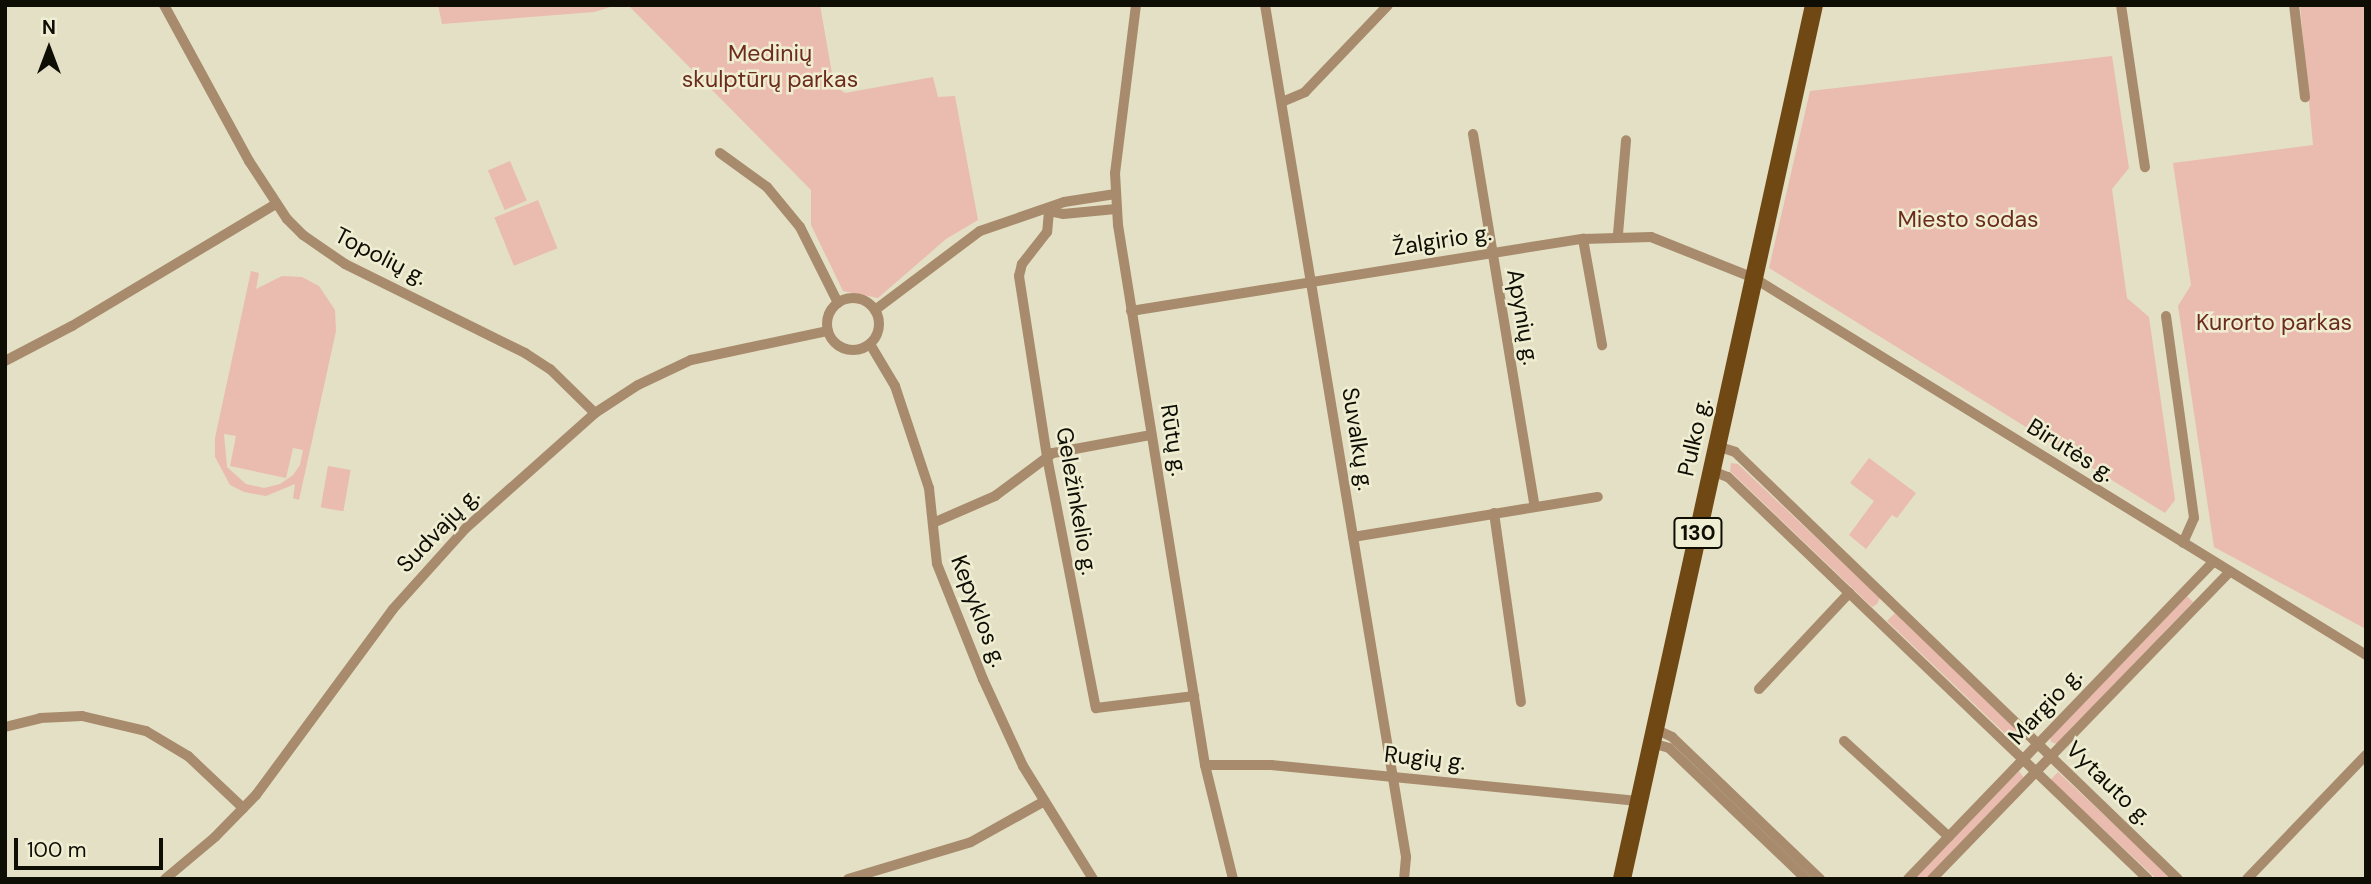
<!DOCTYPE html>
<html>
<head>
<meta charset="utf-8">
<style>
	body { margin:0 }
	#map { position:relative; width:2371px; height:884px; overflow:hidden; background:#e3e0c5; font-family:"DM Sans",sans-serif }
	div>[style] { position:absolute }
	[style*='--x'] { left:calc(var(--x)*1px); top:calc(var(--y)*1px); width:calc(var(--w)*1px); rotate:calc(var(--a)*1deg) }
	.green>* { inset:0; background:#eabbaf; transform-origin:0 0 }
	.street>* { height:10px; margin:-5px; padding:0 5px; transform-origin:5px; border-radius:5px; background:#a88b6c }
	.street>.ring { margin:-5px; padding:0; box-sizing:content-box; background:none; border:10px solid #a88b6c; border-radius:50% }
	.primary>* { height:18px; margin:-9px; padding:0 9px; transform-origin:9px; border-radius:9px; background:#704813 }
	span { translate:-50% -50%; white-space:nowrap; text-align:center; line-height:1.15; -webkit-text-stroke:5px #f0eed2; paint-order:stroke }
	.shield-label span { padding:2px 5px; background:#f0eed2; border:2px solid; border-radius:5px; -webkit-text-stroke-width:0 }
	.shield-label { font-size:21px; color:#0f0e05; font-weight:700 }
	.park-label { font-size:23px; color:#6c2c1d }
	.street-label { font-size:23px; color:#0f0e05 }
	.frame { position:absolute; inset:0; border:7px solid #0f0e05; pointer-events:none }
	.north { position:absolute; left:14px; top:14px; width:70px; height:70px; -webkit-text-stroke:5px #f0eed2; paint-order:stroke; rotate:0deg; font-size:19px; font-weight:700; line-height:28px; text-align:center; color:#0f0e05 }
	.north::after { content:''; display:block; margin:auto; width:24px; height:32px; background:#0f0e05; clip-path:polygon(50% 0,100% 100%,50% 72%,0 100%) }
	.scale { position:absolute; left:14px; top:838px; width:149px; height:32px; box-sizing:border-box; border:4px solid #0f0e05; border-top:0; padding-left:9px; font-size:21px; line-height:24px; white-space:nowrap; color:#0f0e05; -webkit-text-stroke:5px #f0eed2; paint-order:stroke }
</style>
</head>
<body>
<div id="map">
	<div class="green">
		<i style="clip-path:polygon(438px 5px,617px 5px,594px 12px,442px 24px)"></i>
		<i style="clip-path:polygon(628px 5px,820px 5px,834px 85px,845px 93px,933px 77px,938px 97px,955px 96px,978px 220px,946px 239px,878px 298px,843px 291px,811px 225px,811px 190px)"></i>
		<i style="clip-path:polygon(2300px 5px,2366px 5px,2366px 629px,2214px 547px,2178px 306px,2191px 285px,2173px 163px,2313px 145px)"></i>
		<i style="clip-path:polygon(2112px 56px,2129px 168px,2112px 189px,2127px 298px,2149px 317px,2175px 500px,2165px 513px,1769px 268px,1810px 91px)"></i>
		<i style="left:510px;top:161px;width:43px;height:24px;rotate:67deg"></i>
		<i style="left:538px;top:200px;width:52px;height:47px;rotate:68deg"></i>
		<i style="clip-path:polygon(evenodd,251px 271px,259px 273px,256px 289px,282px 276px,302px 277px,319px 286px,335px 310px,336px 331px,299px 500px,293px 498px,295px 484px,266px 496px,244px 492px,230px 485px,215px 457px,215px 438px,251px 271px,224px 434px,236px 436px,230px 466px,286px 478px,293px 448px,303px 450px,300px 465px,293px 475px,280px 484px,264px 488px,246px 484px,227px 467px,224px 434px)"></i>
		<i style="clip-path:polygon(1869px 458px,1916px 493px,1897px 518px,1892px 515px,1866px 549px,1849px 535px,1874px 501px,1850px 483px)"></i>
		<i style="clip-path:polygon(1731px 463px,1738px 464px,1880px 598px,1877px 604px,1872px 607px,1730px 471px)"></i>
		<i style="left:328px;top:466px;width:23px;height:42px;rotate:10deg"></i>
		<i style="clip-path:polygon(2187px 596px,2193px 602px,2057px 744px,2051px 742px,2050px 736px)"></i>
		<i style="clip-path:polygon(1895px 613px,2024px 737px,2022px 743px,2016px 744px,1887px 621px)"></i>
		<i style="clip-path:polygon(2019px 771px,2024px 778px,1927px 879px,1913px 879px)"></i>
		<i style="left:2058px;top:772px;width:156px;height:11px;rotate:43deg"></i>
	</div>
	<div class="street">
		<i style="--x:164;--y:5;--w:178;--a:61.4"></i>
		<i style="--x:249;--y:161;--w:69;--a:56.8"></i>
		<i style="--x:287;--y:219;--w:23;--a:45"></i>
		<i style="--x:303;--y:235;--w:51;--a:34.6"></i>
		<i style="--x:345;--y:264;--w:201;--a:26.3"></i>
		<i style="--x:525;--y:353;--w:30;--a:33"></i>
		<i style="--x:550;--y:369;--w:63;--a:44.4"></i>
		<i style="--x:1136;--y:5;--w:169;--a:97.1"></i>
		<i style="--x:1115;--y:173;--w:52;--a:86.7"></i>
		<i style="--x:1118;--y:225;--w:547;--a:80.85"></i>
		<i style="--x:1205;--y:765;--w:117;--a:76.2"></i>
		<i style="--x:1265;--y:5;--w:864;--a:80.6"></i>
		<i style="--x:1406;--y:857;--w:22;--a:95"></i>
		<i style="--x:2121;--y:5;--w:164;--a:81.6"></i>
		<i style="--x:2294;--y:5;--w:93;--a:83.2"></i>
		<i style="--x:1282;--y:102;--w:25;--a:-23"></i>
		<i style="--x:1305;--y:92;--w:120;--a:-46.3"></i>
		<i style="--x:1473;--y:134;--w:378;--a:80.6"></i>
		<i style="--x:720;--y:153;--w:58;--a:35.9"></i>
		<i style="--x:767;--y:187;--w:52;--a:50.5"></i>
		<i style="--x:800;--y:227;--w:85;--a:63.4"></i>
		<i style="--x:1049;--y:211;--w:21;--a:95"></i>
		<i style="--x:1047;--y:232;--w:41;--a:128"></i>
		<i style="--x:1022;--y:264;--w:12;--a:104"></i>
		<i style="--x:1019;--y:276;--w:183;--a:81.2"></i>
		<i style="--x:1047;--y:457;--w:256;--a:79"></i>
		<i style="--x:1096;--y:708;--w:99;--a:-7"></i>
		<i style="--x:1049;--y:211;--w:14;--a:12"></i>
		<i style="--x:1063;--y:214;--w:53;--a:-5.4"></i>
		<i style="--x:1618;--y:234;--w:94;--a:-85.1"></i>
		<i style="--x:1583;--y:239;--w:108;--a:79.8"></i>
		<i class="ring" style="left:827px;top:298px;width:42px;height:42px"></i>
		<i style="--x:875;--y:310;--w:131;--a:-37"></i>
		<i style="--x:980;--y:231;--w:89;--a:-19"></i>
		<i style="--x:1064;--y:202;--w:52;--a:-8.9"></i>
		<i style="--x:1131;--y:311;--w:458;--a:-9.1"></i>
		<i style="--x:1583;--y:239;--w:68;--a:-1.7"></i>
		<i style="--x:1651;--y:237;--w:111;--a:21.7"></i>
		<i style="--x:1754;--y:278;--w:719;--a:31.63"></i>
		<i style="--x:2166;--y:316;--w:204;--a:82.1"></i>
		<i style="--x:2194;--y:518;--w:27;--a:114"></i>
		<i style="--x:870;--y:344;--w:49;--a:59.2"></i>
		<i style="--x:895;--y:386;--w:108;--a:71.6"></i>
		<i style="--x:929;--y:488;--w:76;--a:84"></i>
		<i style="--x:937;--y:564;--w:124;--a:68.2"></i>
		<i style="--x:983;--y:679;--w:96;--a:65.3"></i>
		<i style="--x:1023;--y:766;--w:133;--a:58.2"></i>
		<i style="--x:5;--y:361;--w:76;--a:-27.6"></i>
		<i style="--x:72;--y:326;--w:238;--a:-30.9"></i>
		<i style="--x:1717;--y:446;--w:19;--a:18"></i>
		<i style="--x:1735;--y:452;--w:615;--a:43.95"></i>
		<i style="--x:1712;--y:471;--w:17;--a:21"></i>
		<i style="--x:1728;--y:477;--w:581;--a:43.75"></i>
		<i style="--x:1494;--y:513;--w:191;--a:81.9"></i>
		<i style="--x:933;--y:523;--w:68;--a:-23.5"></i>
		<i style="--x:995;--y:496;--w:72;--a:-36.6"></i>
		<i style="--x:1053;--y:453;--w:100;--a:-10.4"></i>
		<i style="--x:1353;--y:537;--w:248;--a:-9.3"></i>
		<i style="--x:1759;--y:689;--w:132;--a:-46.8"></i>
		<i style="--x:5;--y:727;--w:36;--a:-14"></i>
		<i style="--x:40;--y:718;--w:42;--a:-2.7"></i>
		<i style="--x:82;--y:716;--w:66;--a:13.2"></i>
		<i style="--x:146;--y:731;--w:49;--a:30.8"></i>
		<i style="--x:188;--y:756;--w:76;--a:43.4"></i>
		<i style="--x:1655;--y:729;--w:19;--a:25"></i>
		<i style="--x:1672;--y:737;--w:205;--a:43.8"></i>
		<i style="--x:1844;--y:741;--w:142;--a:42.4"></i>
		<i style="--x:1652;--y:743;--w:18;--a:16"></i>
		<i style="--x:1669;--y:748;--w:190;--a:43.7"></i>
		<i style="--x:1205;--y:765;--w:66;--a:0"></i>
		<i style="--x:1271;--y:765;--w:371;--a:5.6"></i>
		<i style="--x:165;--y:879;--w:65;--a:-40"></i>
		<i style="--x:215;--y:837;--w:59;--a:-45.7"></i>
		<i style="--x:256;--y:795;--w:231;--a:-53.6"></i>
		<i style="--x:393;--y:609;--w:109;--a:-48"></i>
		<i style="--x:466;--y:528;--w:173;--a:-41.7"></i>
		<i style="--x:595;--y:413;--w:51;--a:-33.1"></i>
		<i style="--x:638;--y:385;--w:59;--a:-25.3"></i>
		<i style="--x:691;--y:360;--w:140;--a:-12"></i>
		<i style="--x:848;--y:879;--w:128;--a:-16.7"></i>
		<i style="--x:971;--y:842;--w:82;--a:-29.1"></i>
		<i style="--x:1908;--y:879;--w:440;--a:-46.1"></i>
		<i style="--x:1932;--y:879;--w:427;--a:-45.9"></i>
		<i style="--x:2247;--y:879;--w:172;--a:-46.2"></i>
	</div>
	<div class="primary">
		<i style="--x:1622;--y:879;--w:895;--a:-77.61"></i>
	</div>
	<div class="shield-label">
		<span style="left:1698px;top:533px">130</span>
	</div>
	<div class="park-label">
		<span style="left:770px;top:66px">Medinių<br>skulptūrų parkas</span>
		<span style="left:1968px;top:219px">Miesto sodas</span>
		<span style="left:2274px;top:322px">Kurorto parkas</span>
	</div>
	<div class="street-label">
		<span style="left:1442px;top:240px;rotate:-9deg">Žalgirio g.</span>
		<span style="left:381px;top:256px;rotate:27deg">Topolių g.</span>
		<span style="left:1523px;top:317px;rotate:80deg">Apynių g.</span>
		<span style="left:1694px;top:437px;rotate:-77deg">Pulko g.</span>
		<span style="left:1358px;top:439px;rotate:81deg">Suvalkų g.</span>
		<span style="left:1174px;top:440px;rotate:81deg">Rūtų g.</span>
		<span style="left:2071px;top:450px;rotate:32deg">Birutės g.</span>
		<span style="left:1077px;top:501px;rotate:80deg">Geležinkelio g.</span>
		<span style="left:438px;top:530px;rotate:-46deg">Sudvajų g.</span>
		<span style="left:979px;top:611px;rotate:69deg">Kepyklos g.</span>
		<span style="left:2045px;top:706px;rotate:-47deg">Margio g.</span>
		<span style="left:1425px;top:758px;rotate:6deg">Rugių g.</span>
		<span style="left:2109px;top:783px;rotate:44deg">Vytauto g.</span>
	</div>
	<div class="frame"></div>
	<div class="north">N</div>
	<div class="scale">100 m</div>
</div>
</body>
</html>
